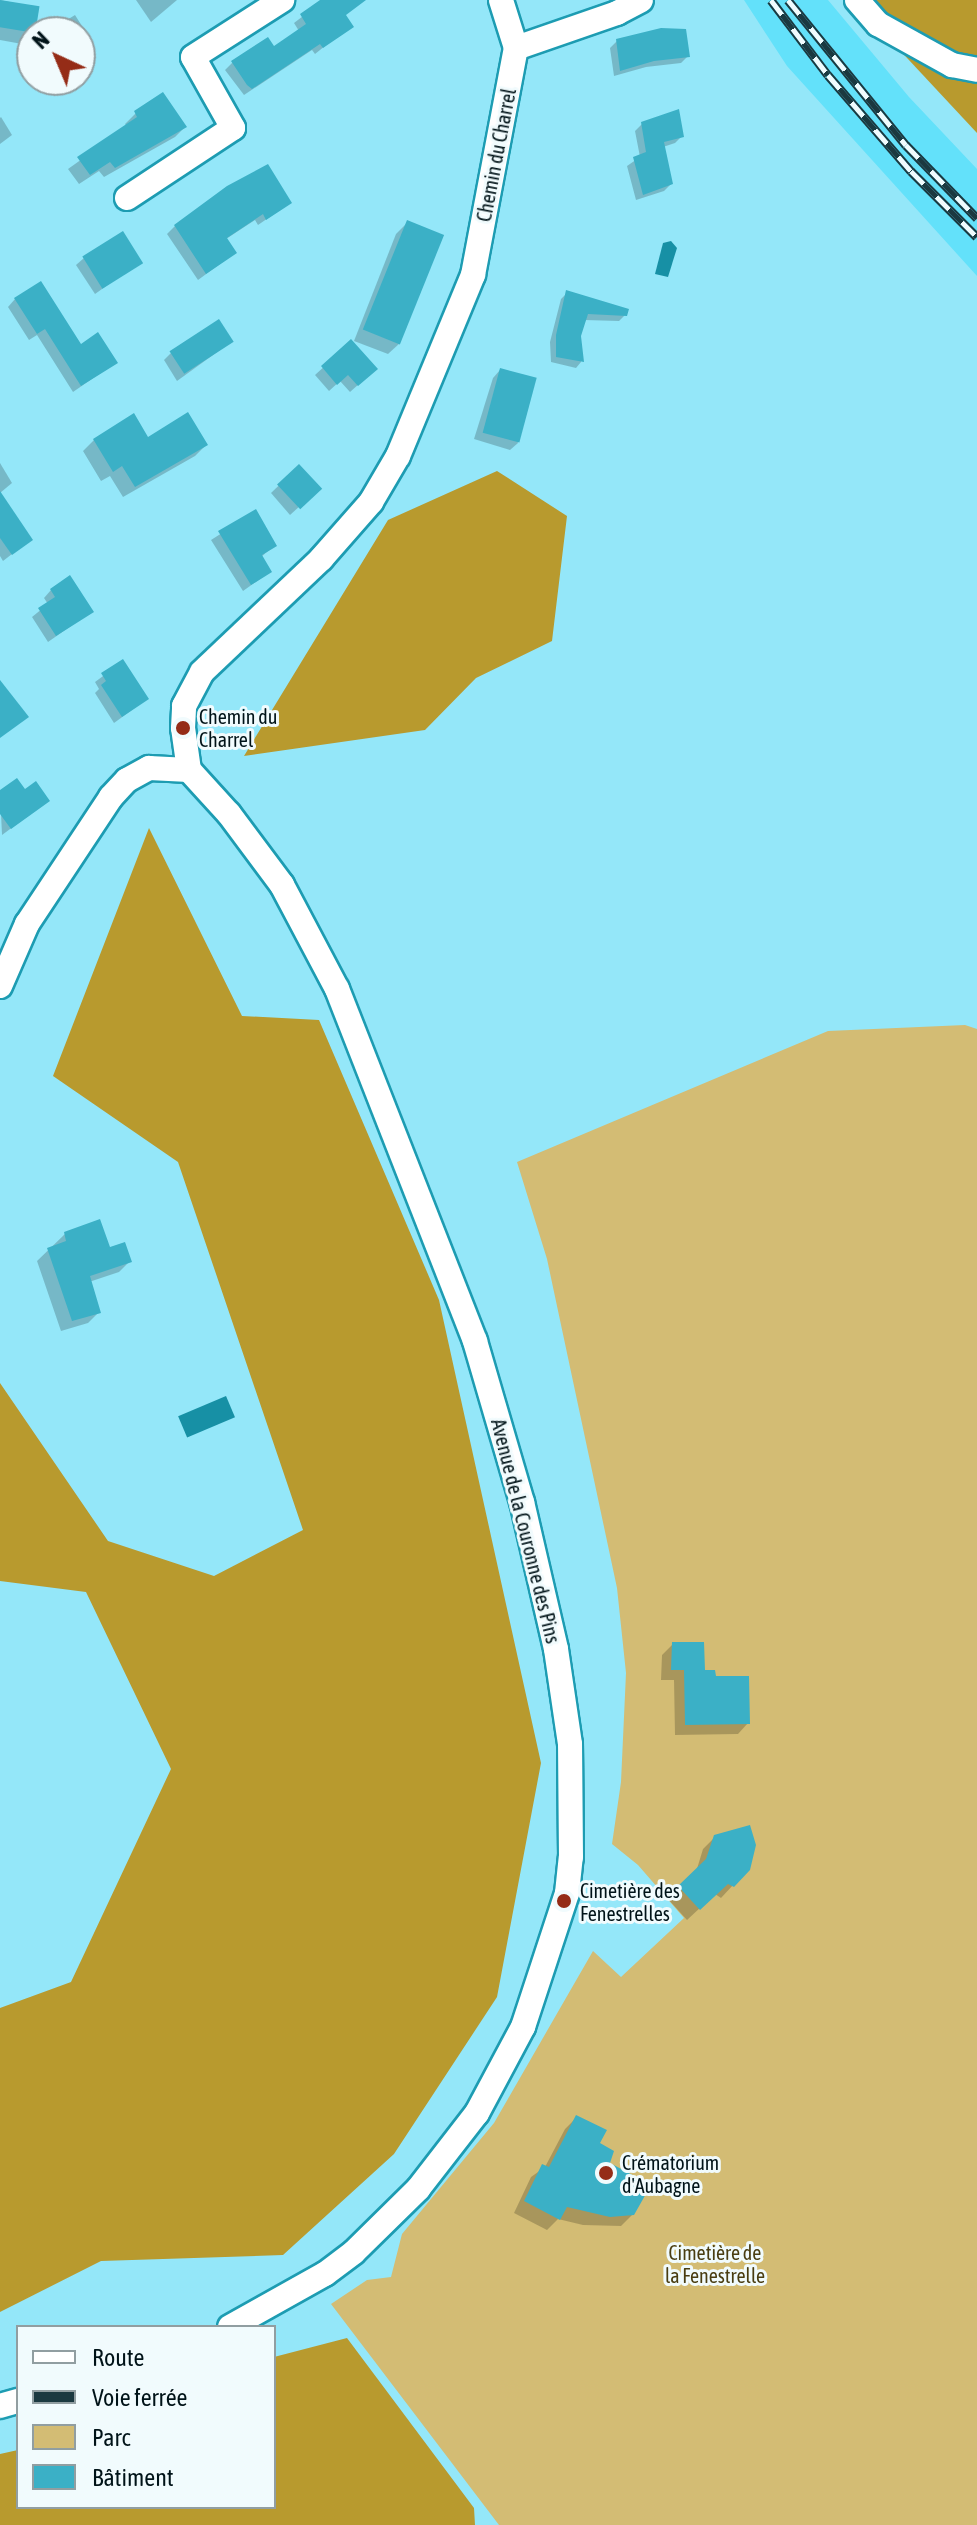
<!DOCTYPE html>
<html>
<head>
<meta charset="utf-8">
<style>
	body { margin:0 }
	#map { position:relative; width:977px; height:2525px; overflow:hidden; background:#94e7f9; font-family:"Asap Condensed",sans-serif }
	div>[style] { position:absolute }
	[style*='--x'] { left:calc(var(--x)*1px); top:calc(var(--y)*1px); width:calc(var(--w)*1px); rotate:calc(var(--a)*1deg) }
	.built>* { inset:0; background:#63e1fa }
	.green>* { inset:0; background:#d3bc74 }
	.forest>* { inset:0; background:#b89a2e }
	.water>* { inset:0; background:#1790a5; transform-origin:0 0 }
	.shadow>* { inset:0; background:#0003 }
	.building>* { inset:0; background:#3bb0c6; transform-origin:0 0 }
	.roads { filter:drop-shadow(2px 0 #1d9cb2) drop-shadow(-2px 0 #1d9cb2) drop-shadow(0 2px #1d9cb2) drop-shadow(0 -2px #1d9cb2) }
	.minor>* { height:24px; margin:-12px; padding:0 12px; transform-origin:12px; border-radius:12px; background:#fff }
	.rail>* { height:9px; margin-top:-4.5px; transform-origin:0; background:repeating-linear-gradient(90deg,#f1fbfd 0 18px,#1b3940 0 36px); box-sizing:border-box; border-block:2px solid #1b3940 }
	.dots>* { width:22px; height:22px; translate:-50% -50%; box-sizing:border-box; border:4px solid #f1fbfd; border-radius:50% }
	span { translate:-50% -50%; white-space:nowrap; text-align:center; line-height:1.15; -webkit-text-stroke:6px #f1fbfd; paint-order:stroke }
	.street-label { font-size:20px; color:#001318 }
	.poi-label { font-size:20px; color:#001318 }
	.left { translate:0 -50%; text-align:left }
	.park-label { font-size:20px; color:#493d11 }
	.legend { position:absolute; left:16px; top:2325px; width:260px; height:184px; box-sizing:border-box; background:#f1fbfd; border:2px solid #919ea1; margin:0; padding:10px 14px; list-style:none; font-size:24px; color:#001318 }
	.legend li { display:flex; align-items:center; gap:16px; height:40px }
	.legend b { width:40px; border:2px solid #919ea1 }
	.north { position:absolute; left:16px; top:16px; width:80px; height:80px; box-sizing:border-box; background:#f1fbfd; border:2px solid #919ea1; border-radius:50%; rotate:316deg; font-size:22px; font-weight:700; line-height:32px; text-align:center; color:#001318 }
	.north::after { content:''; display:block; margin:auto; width:28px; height:36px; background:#952c17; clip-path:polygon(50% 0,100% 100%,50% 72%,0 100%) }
</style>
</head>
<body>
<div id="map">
	<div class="built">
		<i style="clip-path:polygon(744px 0,828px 0,909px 97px,977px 169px,977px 276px,787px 66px)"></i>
	</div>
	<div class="green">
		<i style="clip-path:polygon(965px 1025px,977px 1029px,977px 2525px,499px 2525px,331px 2304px,367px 2280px,391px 2277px,402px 2234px,494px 2123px,593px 1951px,621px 1977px,684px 1918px,638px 1865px,612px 1844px,621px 1782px,626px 1673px,617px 1588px,547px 1259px,517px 1162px,828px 1031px)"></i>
	</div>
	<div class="forest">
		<i style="clip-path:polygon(853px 0,977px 0,977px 133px)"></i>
		<i style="clip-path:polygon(497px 471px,567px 516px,552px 641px,476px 678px,425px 730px,244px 756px,388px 520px)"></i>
		<i style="clip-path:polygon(149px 828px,242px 1016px,319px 1020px,439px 1300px,541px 1763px,497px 1997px,394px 2154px,283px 2255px,101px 2261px,0 2312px,0 2008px,71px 1982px,171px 1769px,86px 1592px,0 1581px,0 1383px,108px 1541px,214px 1576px,303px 1530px,178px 1162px,53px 1076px)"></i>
		<i style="clip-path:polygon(347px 2338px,474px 2508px,475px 2525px,0 2525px,0 2454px,18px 2450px,18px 2507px,274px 2507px,274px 2357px)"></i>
	</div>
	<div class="water">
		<i style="clip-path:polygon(671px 241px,677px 248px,668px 277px,655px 274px,663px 243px)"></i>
		<i style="left:226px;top:1396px;width:23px;height:52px;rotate:67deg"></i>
	</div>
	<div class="shadow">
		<i style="clip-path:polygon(0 0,38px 8px,33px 32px,22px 44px,0 40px)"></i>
		<i style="clip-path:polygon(136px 0,177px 0,151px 22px)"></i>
		<i style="clip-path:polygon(324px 0,347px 0,335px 38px,315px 54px,312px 50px,244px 95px,225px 70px,232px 63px,273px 49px,299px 31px,294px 23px)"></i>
		<i style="clip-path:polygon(75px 15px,87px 34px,80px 41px,80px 32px,47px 32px)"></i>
		<i style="clip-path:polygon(617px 41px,688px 56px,681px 63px,646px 67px,614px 76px,610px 48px)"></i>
		<i style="clip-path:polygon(136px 113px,185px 127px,175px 137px,104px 177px,99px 171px,79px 184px,68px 169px,127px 127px,125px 124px)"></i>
		<i style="clip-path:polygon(1px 117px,12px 135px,0 144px,0 118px)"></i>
		<i style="clip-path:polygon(642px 124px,682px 136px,675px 143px,663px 147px,671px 184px,664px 191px,636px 200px,627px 166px,640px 157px,635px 131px)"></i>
		<i style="clip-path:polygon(290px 203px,258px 225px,255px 220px,226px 239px,235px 253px,198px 280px,167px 234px,175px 226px)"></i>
		<i style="clip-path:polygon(408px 222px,400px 343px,388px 354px,354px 341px,396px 234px)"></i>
		<i style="clip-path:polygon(84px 258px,140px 262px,95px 294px,76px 265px)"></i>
		<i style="clip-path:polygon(567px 293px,625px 315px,619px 321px,584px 320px,579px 336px,581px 362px,576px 368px,551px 362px,550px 342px,561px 299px)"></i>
		<i style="clip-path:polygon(15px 299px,80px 346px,115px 363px,73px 392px,37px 335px,29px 340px,8px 307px)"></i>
		<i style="clip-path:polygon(231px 342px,177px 381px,164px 360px,171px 353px)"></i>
		<i style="clip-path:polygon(351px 342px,368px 376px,350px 392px,340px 381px,329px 391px,315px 375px)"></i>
		<i style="clip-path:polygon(500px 370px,518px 443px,510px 450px,474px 439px,493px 378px)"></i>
		<i style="clip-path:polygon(94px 440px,148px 440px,206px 445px,195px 456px,123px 497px,110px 476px,101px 481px,83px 451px)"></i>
		<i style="clip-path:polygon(0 463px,12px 483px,0 493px)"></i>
		<i style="clip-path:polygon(299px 466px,311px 496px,290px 515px,271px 493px)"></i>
		<i style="clip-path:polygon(0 494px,30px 540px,3px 561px,0 556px)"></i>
		<i style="clip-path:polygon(255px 512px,274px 546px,261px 557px,270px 572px,243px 591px,211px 540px)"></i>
		<i style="clip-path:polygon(51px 590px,91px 612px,48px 642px,32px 617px,48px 604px,44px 598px)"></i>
		<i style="clip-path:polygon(122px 662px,147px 699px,114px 723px,95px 693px,99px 689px,95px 682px)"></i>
		<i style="clip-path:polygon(0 792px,25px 792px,48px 801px,2px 835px)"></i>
		<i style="clip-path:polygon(65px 1234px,130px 1261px,119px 1272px,89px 1282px,99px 1312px,88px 1323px,61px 1331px,37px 1261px)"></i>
		<i style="clip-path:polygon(673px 1644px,714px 1678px,748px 1723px,738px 1734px,675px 1735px,674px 1680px,661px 1680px,662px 1655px)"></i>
		<i style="clip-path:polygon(715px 1837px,748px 1869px,721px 1898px,715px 1894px,687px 1920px,668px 1899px,696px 1872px,703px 1849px)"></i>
		<i style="clip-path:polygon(577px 2117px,598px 2144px,633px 2214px,621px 2226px,583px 2225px,558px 2219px,547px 2230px,514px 2213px,531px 2177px,545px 2167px,565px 2129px)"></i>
	</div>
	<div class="building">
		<i style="left:0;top:0;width:40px;height:27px;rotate:9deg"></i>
		<i style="clip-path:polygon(320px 0,366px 0,346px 15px,354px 27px,323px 48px,320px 44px,252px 89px,247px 85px,231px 61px,268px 37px,274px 46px,306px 24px,300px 14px)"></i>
		<i style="clip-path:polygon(661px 28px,686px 29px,690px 57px,654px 61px,620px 71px,616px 39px)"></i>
		<i style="clip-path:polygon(163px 92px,187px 127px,115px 168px,110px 162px,90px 175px,77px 157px,137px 117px,134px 111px)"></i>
		<i style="clip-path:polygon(679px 109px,684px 137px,664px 142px,673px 184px,643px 195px,633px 157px,646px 152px,641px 122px)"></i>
		<i style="clip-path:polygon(268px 164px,292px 203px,266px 220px,263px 214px,227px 238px,237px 253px,206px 274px,174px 225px,227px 186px)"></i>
		<i style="left:407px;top:220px;width:40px;height:118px;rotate:22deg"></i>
		<i style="left:123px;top:231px;width:38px;height:48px;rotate:58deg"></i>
		<i style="clip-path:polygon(41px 281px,81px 344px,98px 332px,118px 363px,81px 386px,45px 329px,37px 334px,14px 298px)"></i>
		<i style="clip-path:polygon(566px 290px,629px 309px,627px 316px,588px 314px,581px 336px,584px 362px,556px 357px,556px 335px)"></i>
		<i style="left:219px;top:319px;width:27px;height:59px;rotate:57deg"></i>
		<i style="clip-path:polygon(351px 339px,378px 369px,358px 386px,348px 375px,337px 385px,321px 366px)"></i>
		<i style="left:500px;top:368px;width:38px;height:67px;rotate:15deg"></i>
		<i style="clip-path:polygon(188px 412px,208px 445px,135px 487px,122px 466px,113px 472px,93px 439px,134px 413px,148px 437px)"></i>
		<i style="left:299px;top:464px;width:34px;height:30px;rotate:47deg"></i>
		<i style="clip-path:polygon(0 491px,33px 540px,12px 555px,0 538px)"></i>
		<i style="clip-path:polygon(256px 509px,277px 546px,262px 555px,272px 572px,251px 585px,218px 531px)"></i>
		<i style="clip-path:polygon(70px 575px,94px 612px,56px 636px,38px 608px,55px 597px,50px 589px)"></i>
		<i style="clip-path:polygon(123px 659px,149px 699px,122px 717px,101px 685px,106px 681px,101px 673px)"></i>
		<i style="clip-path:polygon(0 680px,29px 717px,0 738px)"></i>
		<i style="clip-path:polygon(17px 778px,25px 789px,36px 781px,50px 801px,11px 829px,0 814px,0 790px)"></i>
		<i style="clip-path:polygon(100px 1219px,110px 1247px,125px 1242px,132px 1262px,90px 1276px,101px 1313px,72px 1321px,47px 1248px,66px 1241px,64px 1232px)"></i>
		<i style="clip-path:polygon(672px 1642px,704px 1642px,705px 1670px,715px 1670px,716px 1676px,749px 1676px,750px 1724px,685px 1725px,684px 1670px,671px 1670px)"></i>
		<i style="clip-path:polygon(750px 1825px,756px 1845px,750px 1870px,734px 1887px,728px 1884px,700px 1910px,678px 1886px,706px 1859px,714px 1835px)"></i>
		<i style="clip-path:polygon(576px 2115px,607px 2130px,600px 2143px,614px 2151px,610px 2163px,651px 2185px,634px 2215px,610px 2217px,567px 2207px,560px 2220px,524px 2201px,542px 2164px,549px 2167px)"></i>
	</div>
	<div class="roads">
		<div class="minor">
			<i style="--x:857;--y:0;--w:32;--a:49"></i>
			<i style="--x:878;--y:24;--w:85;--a:29"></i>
			<i style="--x:952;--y:65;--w:25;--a:11"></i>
			<i style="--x:516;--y:48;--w:107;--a:-19.1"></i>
			<i style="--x:617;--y:13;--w:27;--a:-28"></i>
			<i style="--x:127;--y:198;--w:127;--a:-33.4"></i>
			<i style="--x:233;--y:128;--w:81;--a:-119.4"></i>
			<i style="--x:193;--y:57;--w:106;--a:-32.6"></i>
			<i style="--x:0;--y:986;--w:68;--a:-66.5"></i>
			<i style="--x:27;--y:924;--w:152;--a:-56.5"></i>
			<i style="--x:111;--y:797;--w:23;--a:-47"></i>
			<i style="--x:127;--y:780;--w:25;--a:-29"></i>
			<i style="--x:149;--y:768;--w:40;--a:2.9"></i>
			<i style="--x:230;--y:2327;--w:109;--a:-29.2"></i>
			<i style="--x:325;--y:2274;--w:36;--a:-37"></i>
			<i style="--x:354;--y:2252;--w:90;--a:-44.5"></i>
			<i style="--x:418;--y:2189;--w:96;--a:-52.2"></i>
			<i style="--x:477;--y:2113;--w:98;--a:-61.9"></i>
			<i style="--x:523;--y:2027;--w:141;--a:-71.8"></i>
			<i style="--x:567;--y:1893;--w:36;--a:-84"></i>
			<i style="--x:571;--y:1857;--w:113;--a:-90.5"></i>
			<i style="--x:570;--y:1744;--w:96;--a:-98.4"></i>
			<i style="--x:556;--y:1649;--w:151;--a:-103"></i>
			<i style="--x:522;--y:1502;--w:168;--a:-106.3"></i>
			<i style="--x:475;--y:1341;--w:378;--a:-111.4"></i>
			<i style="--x:337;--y:989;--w:118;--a:-117.9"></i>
			<i style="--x:282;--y:885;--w:89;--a:-126.7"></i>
			<i style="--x:229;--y:814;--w:59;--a:-132.3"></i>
			<i style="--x:189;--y:770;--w:42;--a:-98.1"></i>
			<i style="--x:183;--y:728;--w:22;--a:-87"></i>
			<i style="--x:184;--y:706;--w:38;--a:-62"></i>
			<i style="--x:202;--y:672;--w:164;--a:-43.5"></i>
			<i style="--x:321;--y:559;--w:76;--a:-48.7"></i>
			<i style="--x:371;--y:502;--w:53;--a:-59.6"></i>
			<i style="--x:398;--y:456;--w:196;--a:-67.5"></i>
			<i style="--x:473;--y:275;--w:231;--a:-79.3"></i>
			<i style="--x:516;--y:48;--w:50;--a:-107.4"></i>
			<i style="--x:0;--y:2406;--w:19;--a:-16"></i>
		</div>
	</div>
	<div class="rail">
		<i style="--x:771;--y:0;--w:94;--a:52.8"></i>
		<i style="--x:828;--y:75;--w:127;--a:49.2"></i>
		<i style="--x:911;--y:171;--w:93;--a:45"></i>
		<i style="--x:788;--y:0;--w:187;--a:50.9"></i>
		<i style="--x:906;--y:145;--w:102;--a:45.8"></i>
	</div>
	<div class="dots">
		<i style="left:183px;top:728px;background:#952c17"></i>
		<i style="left:564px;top:1901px;background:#952c17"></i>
		<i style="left:606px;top:2173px;background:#952c17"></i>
	</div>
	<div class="street-label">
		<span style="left:496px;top:155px;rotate:-79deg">Chemin du Charrel</span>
		<span style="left:526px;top:1531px;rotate:76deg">Avenue de la Couronne des Pins</span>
	</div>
	<div class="poi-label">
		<span class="left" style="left:199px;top:728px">Chemin du<br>Charrel</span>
		<span class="left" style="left:580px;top:1902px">Cimetière des<br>Fenestrelles</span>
		<span class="left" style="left:622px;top:2174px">Crématorium<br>d'Aubagne</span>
	</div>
	<div class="park-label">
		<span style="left:715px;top:2264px">Cimetière de<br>la Fenestrelle</span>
	</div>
	<ul class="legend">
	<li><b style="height:10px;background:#fff"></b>Route</li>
	<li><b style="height:10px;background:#1b3940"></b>Voie ferrée</li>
	<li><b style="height:22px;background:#d3bc74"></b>Parc</li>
	<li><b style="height:22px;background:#3bb0c6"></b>Bâtiment</li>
	</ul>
	<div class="north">N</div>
</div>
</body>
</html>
